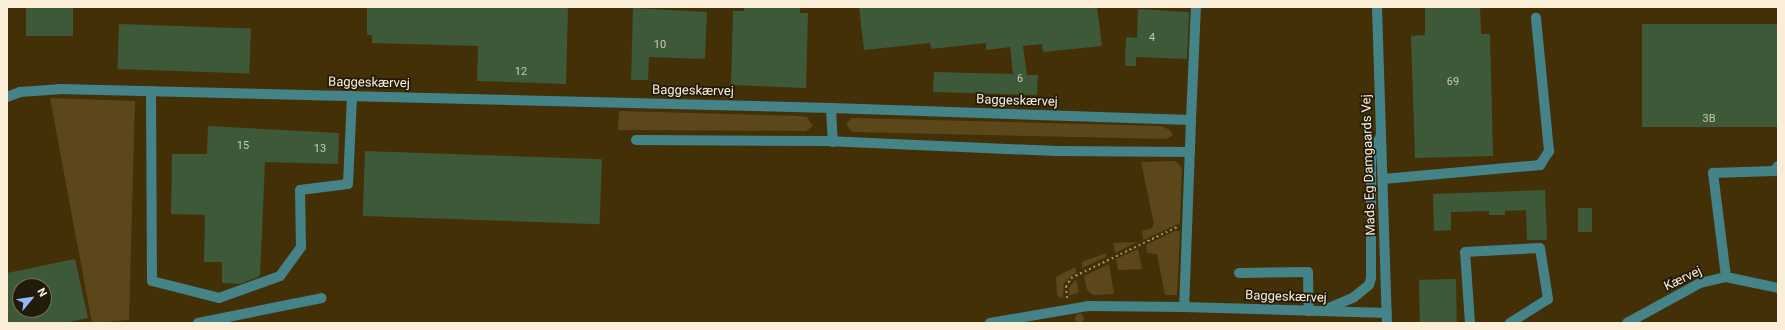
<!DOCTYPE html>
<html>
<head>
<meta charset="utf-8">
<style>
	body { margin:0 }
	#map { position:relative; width:1785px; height:330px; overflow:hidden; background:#433006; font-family:Roboto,sans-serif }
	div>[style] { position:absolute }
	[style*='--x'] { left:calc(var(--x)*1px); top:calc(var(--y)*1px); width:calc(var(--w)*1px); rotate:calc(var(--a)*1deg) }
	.green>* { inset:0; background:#5c471b }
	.round { border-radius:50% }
	.building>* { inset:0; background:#3d5939; transform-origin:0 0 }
	.path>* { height:2px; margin-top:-1px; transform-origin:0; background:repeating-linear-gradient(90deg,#a09071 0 2px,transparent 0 5px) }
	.minor>* { height:10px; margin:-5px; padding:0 5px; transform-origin:5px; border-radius:5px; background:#448388 }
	span { translate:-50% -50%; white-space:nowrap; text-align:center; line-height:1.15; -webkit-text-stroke:3.5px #221a0a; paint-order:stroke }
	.number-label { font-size:11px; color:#cbc9b1 }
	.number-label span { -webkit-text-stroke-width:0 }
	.street-label { font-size:13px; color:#faeed9 }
	.frame { position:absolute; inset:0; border:8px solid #faeed9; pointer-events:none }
	.north { position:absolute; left:12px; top:278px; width:40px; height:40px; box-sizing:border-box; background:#221a0a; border:1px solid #786f5d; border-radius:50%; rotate:61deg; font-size:11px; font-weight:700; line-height:16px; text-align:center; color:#faeed9 }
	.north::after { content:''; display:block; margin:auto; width:14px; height:18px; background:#91b8fd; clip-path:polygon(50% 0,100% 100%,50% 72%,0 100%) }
</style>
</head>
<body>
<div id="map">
	<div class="green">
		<i style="clip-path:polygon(50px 98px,135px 101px,129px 320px,92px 323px)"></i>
		<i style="clip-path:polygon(619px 111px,800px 116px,807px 117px,813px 126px,806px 131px,618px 130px)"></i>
		<i style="clip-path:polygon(852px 118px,1161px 126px,1170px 130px,1173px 135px,1166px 139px,852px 132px,846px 124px)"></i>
		<i style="clip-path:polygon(1175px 161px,1182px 168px,1180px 223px,1143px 240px,1142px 231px,1152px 228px,1154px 224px,1141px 162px)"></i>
		<i style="clip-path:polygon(1175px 231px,1180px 231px,1177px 295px,1165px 295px,1157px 254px,1147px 253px,1146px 245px)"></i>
		<i style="clip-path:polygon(1137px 242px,1115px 253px,1113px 243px)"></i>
		<i style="clip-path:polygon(1138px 249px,1142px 269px,1118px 270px,1116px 259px)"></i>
		<i style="clip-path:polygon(1106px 253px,1106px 257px,1082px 268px,1082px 262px)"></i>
		<i style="clip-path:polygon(1109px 264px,1114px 294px,1093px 295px,1087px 290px,1084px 276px)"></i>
		<i style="clip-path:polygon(1075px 267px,1076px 272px,1064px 283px,1063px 297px,1060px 298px,1057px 295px,1056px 277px)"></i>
		<i style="clip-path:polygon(1076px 279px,1079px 292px,1069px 296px,1069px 288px)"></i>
		<i class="round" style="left:1074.5px;top:313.5px;width:9px;height:9px"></i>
	</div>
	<div class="building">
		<i style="left:26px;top:7px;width:47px;height:29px"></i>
		<i style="clip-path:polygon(367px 7px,568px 7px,566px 84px,477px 81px,478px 46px,372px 43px,372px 35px,367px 35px)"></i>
		<i style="clip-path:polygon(744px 7px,800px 7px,800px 13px,808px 13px,806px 88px,731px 85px,733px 11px,744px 11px)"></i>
		<i style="clip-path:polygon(859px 7px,1097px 7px,1102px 46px,1043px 52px,1042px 44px,1023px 46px,1027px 75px,1038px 75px,1037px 95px,933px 92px,934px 72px,1013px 74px,1010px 47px,986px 50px,986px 43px,931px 49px,930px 43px,864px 50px)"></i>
		<i style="clip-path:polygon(1425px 7px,1480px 7px,1481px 34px,1490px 34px,1493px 156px,1415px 158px,1411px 36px,1425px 35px)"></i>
		<i style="clip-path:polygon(633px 8px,707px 12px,705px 59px,649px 57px,648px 80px,631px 80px)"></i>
		<i style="clip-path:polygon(1138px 9px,1189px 12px,1187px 59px,1136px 57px,1136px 66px,1125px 66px,1126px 37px,1137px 38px)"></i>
		<i style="left:119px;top:24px;width:132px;height:45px;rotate:2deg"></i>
		<i style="left:1778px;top:24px;width:103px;height:136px;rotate:90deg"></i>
		<i style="clip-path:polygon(208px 126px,339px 133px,338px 164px,265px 162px,260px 276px,240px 284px,222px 283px,222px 262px,204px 262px,205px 215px,171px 214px,172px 154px,207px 154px)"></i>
		<i style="left:365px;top:151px;width:237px;height:65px;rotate:2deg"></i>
		<i style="clip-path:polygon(1545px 190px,1547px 240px,1527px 240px,1526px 210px,1505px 211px,1505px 215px,1489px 215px,1489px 211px,1451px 212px,1451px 230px,1434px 231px,1433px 194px)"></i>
		<i style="left:1578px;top:208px;width:14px;height:24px"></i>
		<i style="clip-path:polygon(evenodd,75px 259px,88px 318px,65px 323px,7px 323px,7px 273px,75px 259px,20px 286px,44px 286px,44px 310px,20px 310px,20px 286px)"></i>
		<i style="left:1456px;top:279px;width:44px;height:37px;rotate:89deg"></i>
	</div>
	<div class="path">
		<i style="--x:1067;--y:298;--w:11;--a:-95"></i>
		<i style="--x:1066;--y:287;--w:10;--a:-61"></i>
		<i style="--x:1071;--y:278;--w:118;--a:-25.7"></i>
	</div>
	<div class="minor">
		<i style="--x:1377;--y:7;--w:316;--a:88.2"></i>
		<i style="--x:151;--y:91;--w:190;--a:89.7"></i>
		<i style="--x:152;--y:281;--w:69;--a:14.2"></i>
		<i style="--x:219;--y:298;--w:65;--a:-19.8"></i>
		<i style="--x:280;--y:276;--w:36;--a:-54"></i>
		<i style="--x:301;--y:247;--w:57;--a:-91"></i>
		<i style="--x:300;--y:190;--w:48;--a:-7.1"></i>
		<i style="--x:348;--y:184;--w:88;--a:-87.4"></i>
		<i style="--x:7;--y:97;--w:14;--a:-21"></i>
		<i style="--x:20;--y:92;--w:39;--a:-4"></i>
		<i style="--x:59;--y:89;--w:772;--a:1.41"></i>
		<i style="--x:831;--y:108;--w:360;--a:1.9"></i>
		<i style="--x:1191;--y:120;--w:187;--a:92.1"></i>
		<i style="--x:1184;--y:307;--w:203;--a:1.7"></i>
		<i style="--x:831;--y:108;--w:34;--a:87"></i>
		<i style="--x:1191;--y:120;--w:113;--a:-87.5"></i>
		<i style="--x:636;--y:140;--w:190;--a:0.3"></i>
		<i style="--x:826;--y:141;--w:232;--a:2.5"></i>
		<i style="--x:1058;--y:151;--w:132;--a:0.4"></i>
		<i style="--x:1383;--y:179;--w:158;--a:-5.1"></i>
		<i style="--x:1540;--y:165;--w:17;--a:-57"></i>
		<i style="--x:1549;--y:151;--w:134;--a:-95.6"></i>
		<i style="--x:1239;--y:273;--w:69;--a:-0.8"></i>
		<i style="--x:1308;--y:272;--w:39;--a:89"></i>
		<i style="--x:1726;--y:277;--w:105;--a:-97.1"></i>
		<i style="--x:1713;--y:173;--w:61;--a:-1.9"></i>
		<i style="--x:1774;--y:171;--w:6;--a:-51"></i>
		<i style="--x:1324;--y:310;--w:33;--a:-23"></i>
		<i style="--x:1354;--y:297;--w:19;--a:-39"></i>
		<i style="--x:1369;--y:285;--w:7;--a:-74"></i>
		<i style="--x:1371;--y:278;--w:116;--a:-90"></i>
		<i style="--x:1371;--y:162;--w:10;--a:-84"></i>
		<i style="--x:1372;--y:152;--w:18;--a:-61"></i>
		<i style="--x:198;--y:323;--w:126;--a:-11.4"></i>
		<i style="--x:990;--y:323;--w:99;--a:-9.8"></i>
		<i style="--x:1088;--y:306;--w:96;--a:0.6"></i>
		<i style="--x:1470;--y:323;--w:71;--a:-94"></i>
		<i style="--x:1465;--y:252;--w:75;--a:-3.1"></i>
		<i style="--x:1540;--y:248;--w:52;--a:81.1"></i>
		<i style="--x:1548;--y:299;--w:45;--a:147.7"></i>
		<i style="--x:1627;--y:323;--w:83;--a:-28.7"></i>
		<i style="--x:1700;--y:283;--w:27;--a:-13"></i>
		<i style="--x:1726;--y:277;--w:53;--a:11.9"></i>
	</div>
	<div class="number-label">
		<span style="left:1152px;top:38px">4</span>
		<span style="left:660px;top:45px">10</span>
		<span style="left:521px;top:72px">12</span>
		<span style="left:1020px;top:79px">6</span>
		<span style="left:1453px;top:82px">69</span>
		<span style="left:1709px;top:119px">3B</span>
		<span style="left:243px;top:146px">15</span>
		<span style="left:320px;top:149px">13</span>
	</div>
	<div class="street-label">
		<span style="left:369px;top:83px;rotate:1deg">Baggeskærvej</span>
		<span style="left:693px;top:91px;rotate:1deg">Baggeskærvej</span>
		<span style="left:1017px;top:101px;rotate:2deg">Baggeskærvej</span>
		<span style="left:1369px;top:165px;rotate:-92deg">Mads Eg Damgaards Vej</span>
		<span style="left:1683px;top:279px;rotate:-25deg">Kærvej</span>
		<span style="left:1286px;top:297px;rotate:2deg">Baggeskærvej</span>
	</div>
	<div class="frame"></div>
	<div class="north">N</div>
</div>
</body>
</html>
